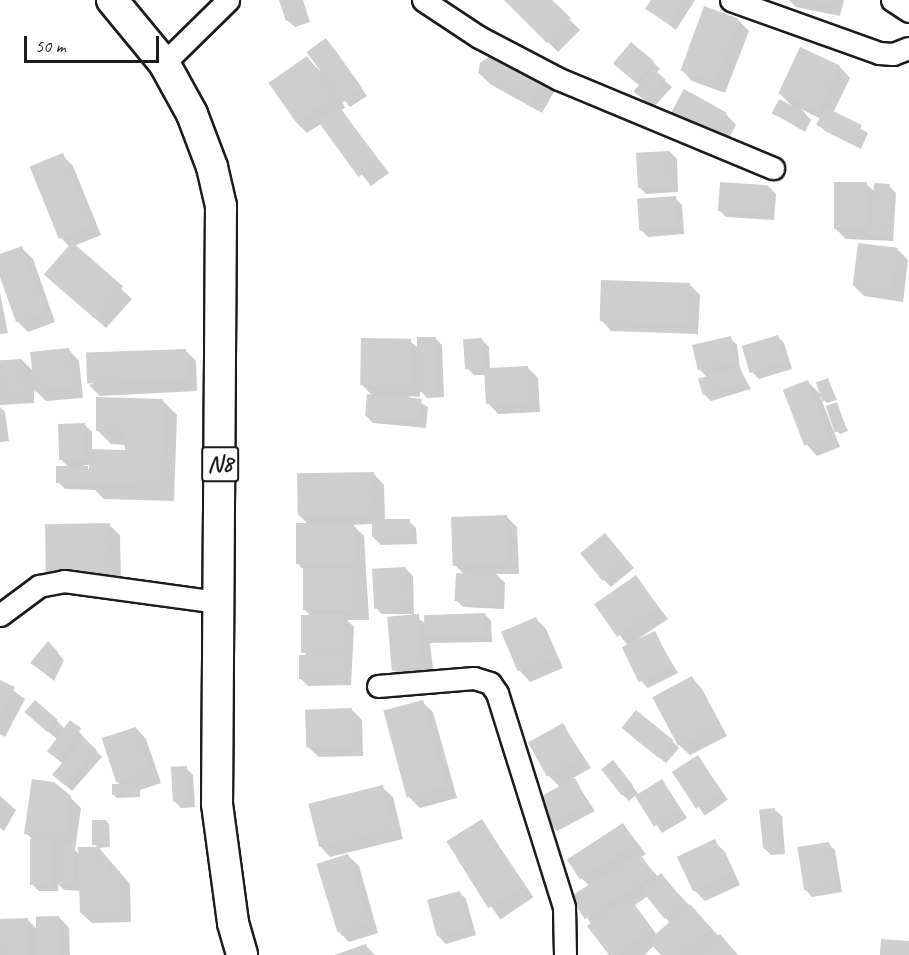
<!DOCTYPE html>
<html>
<head>
<meta charset="utf-8">
<style>
	body { margin:0 }
	#map { position:relative; width:909px; height:955px; overflow:hidden; background:#fff; font-family:Caveat,sans-serif }
	div>[style] { position:absolute }
	[style*='--x'] { left:calc(var(--x)*1px); top:calc(var(--y)*1px); width:calc(var(--w)*1px); rotate:calc(var(--a)*1deg) }
	.shadow>* { inset:0; background:#0003; transform-origin:0 0 }
	.building>* { inset:0; background:#cecece; transform-origin:0 0 }
	.roads { filter:drop-shadow(2px 0 #1c1c1c) drop-shadow(-2px 0 #1c1c1c) drop-shadow(0 2px #1c1c1c) drop-shadow(0 -2px #1c1c1c) }
	.minor>* { height:21px; margin:-10.5px; padding:0 10.5px; transform-origin:10.5px; border-radius:10.5px; background:#fff }
	.highway>* { height:30px; margin:-15px; padding:0 15px; transform-origin:15px; border-radius:15px; background:#fff }
	span { translate:-50% -50%; white-space:nowrap; text-align:center; line-height:1.15; -webkit-text-stroke:5px #fff; paint-order:stroke }
	.shield-label span { padding:2px 4px; background:#fff; border:2px solid; border-radius:4px; -webkit-text-stroke-width:0 }
	.shield-label { font-size:24px; color:#1c1c1c; font-weight:700 }
	.scale { position:absolute; left:24px; top:36px; width:135px; height:27px; box-sizing:border-box; border:3px solid #1c1c1c; border-top:0; padding-left:8px; font-size:18px; line-height:21px; white-space:nowrap; color:#1c1c1c; -webkit-text-stroke:4px #fff; paint-order:stroke }
</style>
</head>
<body>
<div id="map">
	<div class="shadow">
		<i style="clip-path:polygon(281px 0,303px 0,310px 22px,295px 27px,288px 21px)"></i>
		<i style="clip-path:polygon(506px 0,550px 0,580px 30px,558px 52px)"></i>
		<i style="clip-path:polygon(652px 0,695px 0,676px 30px,647px 9px)"></i>
		<i style="clip-path:polygon(789px 0,844px 0,840px 16px,796px 7px)"></i>
		<i style="clip-path:polygon(738px 20px,749px 31px,725px 93px,692px 81px,682px 70px)"></i>
		<i style="clip-path:polygon(333px 47px,367px 96px,350px 107px,338px 92px,345px 108px,341px 110px,389px 173px,371px 186px,322px 123px,307px 133px,297px 123px,307px 58px,320px 71px)"></i>
		<i style="clip-path:polygon(801px 49px,840px 67px,850px 78px,833px 113px,868px 133px,861px 149px,825px 131px,819px 125px,821px 119px,801px 109px,811px 120px,805px 132px,773px 113px,793px 107px,779px 93px)"></i>
		<i style="clip-path:polygon(653px 62px,660px 69px,656px 73px,672px 87px,653px 108px,635px 91px,640px 86px,621px 70px)"></i>
		<i style="clip-path:polygon(479px 73px,543px 82px,554px 92px,542px 113px,490px 84px)"></i>
		<i style="clip-path:polygon(726px 114px,736px 125px,722px 151px,681px 128px)"></i>
		<i style="clip-path:polygon(670px 152px,677px 159px,678px 192px,646px 194px,639px 187px)"></i>
		<i style="clip-path:polygon(62px 155px,73px 166px,101px 235px,74px 246px,132px 299px,106px 328px,57px 285px,70px 247px,60px 237px)"></i>
		<i style="clip-path:polygon(866px 184px,875px 192px,889px 186px,896px 193px,893px 241px,846px 239px,836px 229px)"></i>
		<i style="clip-path:polygon(769px 187px,776px 194px,774px 220px,726px 217px,719px 210px)"></i>
		<i style="clip-path:polygon(675px 198px,682px 205px,684px 234px,648px 237px,641px 230px)"></i>
		<i style="clip-path:polygon(22px 248px,33px 259px,55px 322px,28px 332px,17px 321px,0 273px,0 256px)"></i>
		<i style="clip-path:polygon(898px 250px,908px 260px,903px 302px,864px 296px,854px 286px)"></i>
		<i style="clip-path:polygon(689px 284px,700px 295px,698px 334px,611px 331px,601px 320px)"></i>
		<i style="clip-path:polygon(0 293px,8px 333px,0 334px)"></i>
		<i style="clip-path:polygon(777px 336px,784px 343px,792px 369px,759px 379px,752px 372px)"></i>
		<i style="clip-path:polygon(435px 338px,442px 345px,444px 397px,427px 398px,420px 390px,420px 397px,408px 396px,428px 407px,426px 428px,373px 423px,366px 416px,373px 396px,361px 384px,410px 341px,419px 349px)"></i>
		<i style="clip-path:polygon(730px 338px,737px 345px,740px 369px,751px 389px,711px 401px,704px 394px,708px 378px,700px 370px)"></i>
		<i style="clip-path:polygon(482px 340px,489px 347px,490px 369px,527px 367px,538px 378px,540px 412px,498px 414px,488px 403px,486px 375px,474px 375px,467px 368px)"></i>
		<i style="clip-path:polygon(69px 350px,79px 361px,83px 398px,46px 401px,34px 389px,34px 403px,0 405px,0 361px,22px 360px,34px 372px)"></i>
		<i style="clip-path:polygon(185px 350px,196px 361px,197px 391px,100px 396px,89px 385px)"></i>
		<i style="clip-path:polygon(828px 380px,837px 400px,827px 403px,820px 396px,840px 447px,817px 456px,807px 445px,808px 382px,823px 397px)"></i>
		<i style="clip-path:polygon(evenodd,163px 401px,177px 415px,174px 501px,104px 499px,95px 490px,65px 489px,58px 482px,69px 468px,61px 459px,85px 425px,92px 432px,92px 450px,126px 451px,126px 445px,111px 444px,97px 430px,163px 401px,84px 465px,91px 465px,90px 471px,84px 465px)"></i>
		<i style="clip-path:polygon(836px 404px,848px 431px,840px 434px,837px 431px)"></i>
		<i style="clip-path:polygon(0 407px,5px 412px,9px 441px,0 442px)"></i>
		<i style="clip-path:polygon(374px 474px,384px 485px,385px 522px,409px 521px,416px 528px,417px 544px,381px 545px,374px 538px,373px 524px,353px 525px,364px 536px,369px 620px,347px 620px,354px 627px,351px 685px,308px 686px,301px 679px,312px 617px,305px 610px,305px 571px,297px 563px,308px 524px,299px 515px)"></i>
		<i style="clip-path:polygon(507px 517px,517px 527px,519px 574px,496px 574px,505px 583px,504px 609px,463px 607px,456px 600px,465px 575px,454px 564px)"></i>
		<i style="clip-path:polygon(109px 525px,120px 535px,121px 581px,58px 582px,47px 572px)"></i>
		<i style="clip-path:polygon(612px 542px,634px 568px,611px 587px,604px 580px)"></i>
		<i style="clip-path:polygon(406px 569px,413px 576px,414px 616px,425px 623px,485px 614px,491px 621px,492px 642px,430px 643px,434px 678px,405px 681px,394px 670px,412px 614px,382px 614px,375px 607px)"></i>
		<i style="clip-path:polygon(636px 577px,668px 619px,638px 639px,654px 633px,678px 673px,648px 688px,641px 681px,628px 646px,596px 604px)"></i>
		<i style="clip-path:polygon(536px 619px,546px 629px,563px 668px,530px 682px,520px 671px)"></i>
		<i style="clip-path:polygon(55px 650px,64px 660px,54px 681px,32px 663px)"></i>
		<i style="clip-path:polygon(692px 678px,702px 689px,727px 736px,690px 755px,680px 746px,654px 698px)"></i>
		<i style="clip-path:polygon(0 681px,25px 699px,5px 737px,0 734px)"></i>
		<i style="clip-path:polygon(422px 702px,433px 712px,457px 798px,420px 808px,409px 797px)"></i>
		<i style="clip-path:polygon(351px 709px,362px 720px,363px 756px,319px 757px,308px 747px)"></i>
		<i style="clip-path:polygon(33px 719px,57px 721px,65px 729px,70px 722px,102px 757px,72px 791px,61px 781px,63px 764px,55px 757px,57px 739px)"></i>
		<i style="clip-path:polygon(563px 725px,591px 768px,573px 778px,595px 811px,557px 831px,550px 824px,560px 787px,548px 775px)"></i>
		<i style="clip-path:polygon(136px 728px,146px 739px,161px 783px,140px 790px,140px 797px,117px 798px,114px 795px,122px 787px,118px 783px)"></i>
		<i style="clip-path:polygon(630px 735px,672px 741px,679px 748px,666px 763px)"></i>
		<i style="left:698px;top:757px;width:52px;height:28px;rotate:55deg"></i>
		<i style="clip-path:polygon(186px 768px,193px 775px,195px 807px,181px 808px,174px 801px)"></i>
		<i style="clip-path:polygon(620px 769px,639px 795px,662px 781px,687px 818px,662px 833px,636px 795px,629px 801px,622px 794px)"></i>
		<i style="clip-path:polygon(382px 787px,393px 797px,403px 839px,330px 857px,320px 846px)"></i>
		<i style="clip-path:polygon(0 796px,16px 810px,4px 831px,0 828px)"></i>
		<i style="clip-path:polygon(70px 797px,81px 808px,75px 850px,80px 855px,98px 848px,95px 845px,106px 821px,109px 824px,110px 847px,99px 848px,130px 884px,131px 922px,92px 923px,81px 913px,81px 891px,64px 890px,58px 884px,58px 891px,39px 891px,32px 884px,34px 841px,26px 833px)"></i>
		<i style="clip-path:polygon(775px 810px,782px 816px,785px 854px,771px 855px,764px 848px)"></i>
		<i style="left:482px;top:821px;width:92px;height:40px;rotate:56deg"></i>
		<i style="clip-path:polygon(evenodd,623px 824px,646px 854px,641px 857px,658px 877px,667px 882px,737px 955px,663px 955px,654px 945px,645px 955px,611px 955px,588px 919px,590px 886px,581px 878px,623px 824px,648px 896px,670px 923px,657px 935px,635px 905px,648px 896px)"></i>
		<i style="clip-path:polygon(714px 841px,725px 852px,740px 885px,705px 901px,694px 890px)"></i>
		<i style="clip-path:polygon(828px 843px,835px 850px,842px 892px,812px 897px,806px 890px)"></i>
		<i style="clip-path:polygon(348px 856px,359px 866px,378px 933px,349px 942px,338px 931px)"></i>
		<i style="clip-path:polygon(459px 892px,466px 899px,476px 935px,446px 944px,439px 937px,429px 901px)"></i>
		<i style="clip-path:polygon(59px 917px,69px 928px,70px 955px,0 955px,0 920px,28px 920px,38px 930px)"></i>
		<i style="clip-path:polygon(366px 946px,375px 955px,338px 955px)"></i>
	</div>
	<div class="building">
		<i style="clip-path:polygon(279px 0,299px 0,304px 15px,286px 21px)"></i>
		<i style="clip-path:polygon(504px 0,552px 0,571px 18px,547px 43px)"></i>
		<i style="clip-path:polygon(651px 0,684px 0,669px 24px,645px 9px)"></i>
		<i style="clip-path:polygon(803px 0,831px 0,830px 6px)"></i>
		<i style="left:704px;top:6px;width:37px;height:69px;rotate:20deg"></i>
		<i style="left:326px;top:38px;width:62px;height:24px;rotate:54deg"></i>
		<i style="left:631px;top:42px;width:30px;height:28px;rotate:40deg"></i>
		<i style="left:800px;top:47px;width:44px;height:51px;rotate:25deg"></i>
		<i style="clip-path:polygon(496px 52px,544px 81px,531px 104px,478px 73px,480px 63px)"></i>
		<i style="left:307px;top:56px;width:49px;height:47px;rotate:55deg"></i>
		<i style="left:654px;top:69px;width:16px;height:30px;rotate:43deg"></i>
		<i style="left:684px;top:89px;width:49px;height:32px;rotate:29deg"></i>
		<i style="left:779px;top:99px;width:29px;height:16px;rotate:27deg"></i>
		<i style="left:339px;top:106px;width:69px;height:26px;rotate:54deg"></i>
		<i style="left:825px;top:107px;width:41px;height:20px;rotate:26deg"></i>
		<i style="left:670px;top:151px;width:35px;height:34px;rotate:87deg"></i>
		<i style="left:63px;top:153px;width:78px;height:36px;rotate:68deg"></i>
		<i style="left:720px;top:182px;width:49px;height:29px;rotate:4deg"></i>
		<i style="left:834px;top:182px;width:33px;height:47px"></i>
		<i style="left:874px;top:183px;width:16px;height:51px;rotate:4deg"></i>
		<i style="left:676px;top:196px;width:32px;height:39px;rotate:86deg"></i>
		<i style="left:72px;top:242px;width:68px;height:43px;rotate:41deg"></i>
		<i style="left:858px;top:243px;width:40px;height:43px;rotate:7deg"></i>
		<i style="clip-path:polygon(22px 246px,46px 312px,16px 322px,0 277px,0 254px)"></i>
		<i style="left:601px;top:280px;width:89px;height:41px;rotate:2deg"></i>
		<i style="left:778px;top:335px;width:28px;height:38px;rotate:73deg"></i>
		<i style="left:731px;top:336px;width:26px;height:40px;rotate:77deg"></i>
		<i style="left:417px;top:337px;width:19px;height:55px"></i>
		<i style="left:361px;top:338px;width:50px;height:47px;rotate:1deg"></i>
		<i style="left:482px;top:338px;width:30px;height:19px;rotate:86deg"></i>
		<i style="left:69px;top:348px;width:40px;height:39px;rotate:84deg"></i>
		<i style="left:186px;top:349px;width:31px;height:100px;rotate:88deg"></i>
		<i style="left:22px;top:359px;width:34px;height:22px;rotate:87deg"></i>
		<i style="left:528px;top:366px;width:36px;height:44px;rotate:87deg"></i>
		<i style="left:740px;top:366px;width:17px;height:44px;rotate:73deg"></i>
		<i style="left:828px;top:378px;width:20px;height:13px;rotate:70deg"></i>
		<i style="left:808px;top:380px;width:60px;height:27px;rotate:69deg"></i>
		<i style="left:367px;top:394px;width:55px;height:22px;rotate:5deg"></i>
		<i style="clip-path:polygon(96px 397px,163px 399px,161px 487px,88px 485px,90px 449px,125px 450px,125px 431px,96px 431px)"></i>
		<i style="left:837px;top:402px;width:28px;height:12px;rotate:71deg"></i>
		<i style="left:85px;top:423px;width:36px;height:27px;rotate:88deg"></i>
		<i style="left:56px;top:466px;width:32px;height:17px"></i>
		<i style="left:374px;top:472px;width:42px;height:77px;rotate:89deg"></i>
		<i style="left:507px;top:515px;width:49px;height:56px;rotate:88deg"></i>
		<i style="left:410px;top:519px;width:18px;height:38px;rotate:90deg"></i>
		<i style="left:110px;top:523px;width:48px;height:65px;rotate:89deg"></i>
		<i style="left:296px;top:523px;width:58px;height:41px"></i>
		<i style="left:605px;top:533px;width:36px;height:32px;rotate:51deg"></i>
		<i style="left:406px;top:567px;width:40px;height:34px;rotate:87deg"></i>
		<i style="left:303px;top:568px;width:56px;height:42px"></i>
		<i style="left:456px;top:573px;width:42px;height:28px;rotate:3deg"></i>
		<i style="left:636px;top:575px;width:40px;height:51px;rotate:55deg"></i>
		<i style="left:485px;top:613px;width:23px;height:61px;rotate:88deg"></i>
		<i style="left:419px;top:614px;width:54px;height:32px;rotate:85deg"></i>
		<i style="left:301px;top:615px;width:43px;height:38px"></i>
		<i style="left:536px;top:617px;width:43px;height:38px;rotate:67deg"></i>
		<i style="left:655px;top:631px;width:39px;height:37px;rotate:64deg"></i>
		<i style="clip-path:polygon(48px 641px,58px 652px,47px 675px,30px 663px)"></i>
		<i style="left:345px;top:655px;width:24px;height:46px;rotate:90deg"></i>
		<i style="left:692px;top:676px;width:55px;height:45px;rotate:62deg"></i>
		<i style="clip-path:polygon(0 680px,15px 687px,0 716px)"></i>
		<i style="left:35px;top:700px;width:30px;height:16px;rotate:41deg"></i>
		<i style="left:423px;top:700px;width:90px;height:41px;rotate:75deg"></i>
		<i style="left:352px;top:708px;width:38px;height:47px;rotate:88deg"></i>
		<i style="left:636px;top:710px;width:48px;height:23px;rotate:39deg"></i>
		<i style="left:70px;top:720px;width:14px;height:39px;rotate:36deg"></i>
		<i style="left:563px;top:723px;width:39px;height:40px;rotate:61deg"></i>
		<i style="left:136px;top:727px;width:47px;height:36px;rotate:72deg"></i>
		<i style="left:83px;top:738px;width:17px;height:48px;rotate:40deg"></i>
		<i style="left:698px;top:755px;width:44px;height:31px;rotate:57deg"></i>
		<i style="left:613px;top:760px;width:33px;height:15px;rotate:52deg"></i>
		<i style="left:187px;top:766px;width:35px;height:16px;rotate:87deg"></i>
		<i style="left:575px;top:778px;width:30px;height:45px;rotate:62deg"></i>
		<i style="clip-path:polygon(32px 779px,54px 782px,71px 796px,65px 839px,24px 834px)"></i>
		<i style="left:662px;top:779px;width:36px;height:32px;rotate:58deg"></i>
		<i style="left:138px;top:784px;width:11px;height:26px;rotate:90deg"></i>
		<i style="left:383px;top:785px;width:45px;height:77px;rotate:76deg"></i>
		<i style="left:775px;top:808px;width:39px;height:16px;rotate:84deg"></i>
		<i style="left:482px;top:819px;width:79px;height:42px;rotate:58deg"></i>
		<i style="left:92px;top:820px;width:14px;height:25px"></i>
		<i style="left:623px;top:823px;width:24px;height:67px;rotate:57deg"></i>
		<i style="left:52px;top:839px;width:46px;height:22px;rotate:90deg"></i>
		<i style="left:715px;top:839px;width:38px;height:42px;rotate:65deg"></i>
		<i style="left:829px;top:842px;width:44px;height:32px;rotate:81deg"></i>
		<i style="left:57px;top:846px;width:17px;height:38px"></i>
		<i style="clip-path:polygon(78px 847px,100px 847px,100px 860px,110px 860px,110px 872px,120px 871px,121px 912px,80px 913px)"></i>
		<i style="left:639px;top:852px;width:27px;height:82px;rotate:57deg"></i>
		<i style="left:348px;top:854px;width:72px;height:33px;rotate:73deg"></i>
		<i style="left:661px;top:873px;width:38px;height:26px;rotate:51deg"></i>
		<i style="left:460px;top:891px;width:38px;height:34px;rotate:75deg"></i>
		<i style="clip-path:polygon(627px 896px,652px 929px,617px 955px,609px 955px,587px 926px)"></i>
		<i style="clip-path:polygon(690px 904px,711px 928px,680px 955px,661px 955px,648px 941px)"></i>
		<i style="left:59px;top:916px;width:39px;height:23px;rotate:89deg"></i>
		<i style="left:28px;top:918px;width:37px;height:28px;rotate:88deg"></i>
		<i style="clip-path:polygon(720px 934px,738px 955px,696px 955px)"></i>
		<i style="clip-path:polygon(881px 939px,909px 941px,909px 955px,880px 955px)"></i>
		<i style="clip-path:polygon(366px 944px,370px 955px,334px 955px)"></i>
	</div>
	<div class="roads">
		<div class="minor">
			<i style="--x:423;--y:0;--w:67;--a:33.5"></i>
			<i style="--x:479;--y:37;--w:90;--a:27.7"></i>
			<i style="--x:559;--y:79;--w:232;--a:22.6"></i>
			<i style="--x:731;--y:0;--w:157;--a:19.7"></i>
			<i style="--x:879;--y:53;--w:14;--a:4"></i>
			<i style="--x:893;--y:54;--w:17;--a:-21"></i>
			<i style="--x:892;--y:0;--w:20;--a:33"></i>
			<i style="--x:164;--y:63;--w:90;--a:-44.5"></i>
			<i style="--x:0;--y:615;--w:49;--a:-36.6"></i>
			<i style="--x:39;--y:586;--w:25;--a:-11"></i>
			<i style="--x:64;--y:581;--w:154;--a:7.8"></i>
			<i style="--x:378;--y:686;--w:96;--a:-4.8"></i>
			<i style="--x:474;--y:678;--w:17;--a:17"></i>
			<i style="--x:490;--y:683;--w:12;--a:55"></i>
			<i style="--x:497;--y:693;--w:224;--a:72.6"></i>
			<i style="--x:564;--y:907;--w:48;--a:88.8"></i>
		</div>
		<div class="highway">
			<i style="--x:112;--y:0;--w:82;--a:50.5"></i>
			<i style="--x:164;--y:63;--w:58;--a:61.2"></i>
			<i style="--x:192;--y:114;--w:57;--a:69.3"></i>
			<i style="--x:212;--y:167;--w:40;--a:77"></i>
			<i style="--x:221;--y:206;--w:598;--a:90.38"></i>
			<i style="--x:217;--y:804;--w:120;--a:82.3"></i>
			<i style="--x:233;--y:923;--w:33;--a:74"></i>
		</div>
	</div>
	<div class="shield-label">
		<span style="left:220px;top:464px">N8</span>
	</div>
	<div class="scale">50 m</div>
</div>
</body>
</html>
